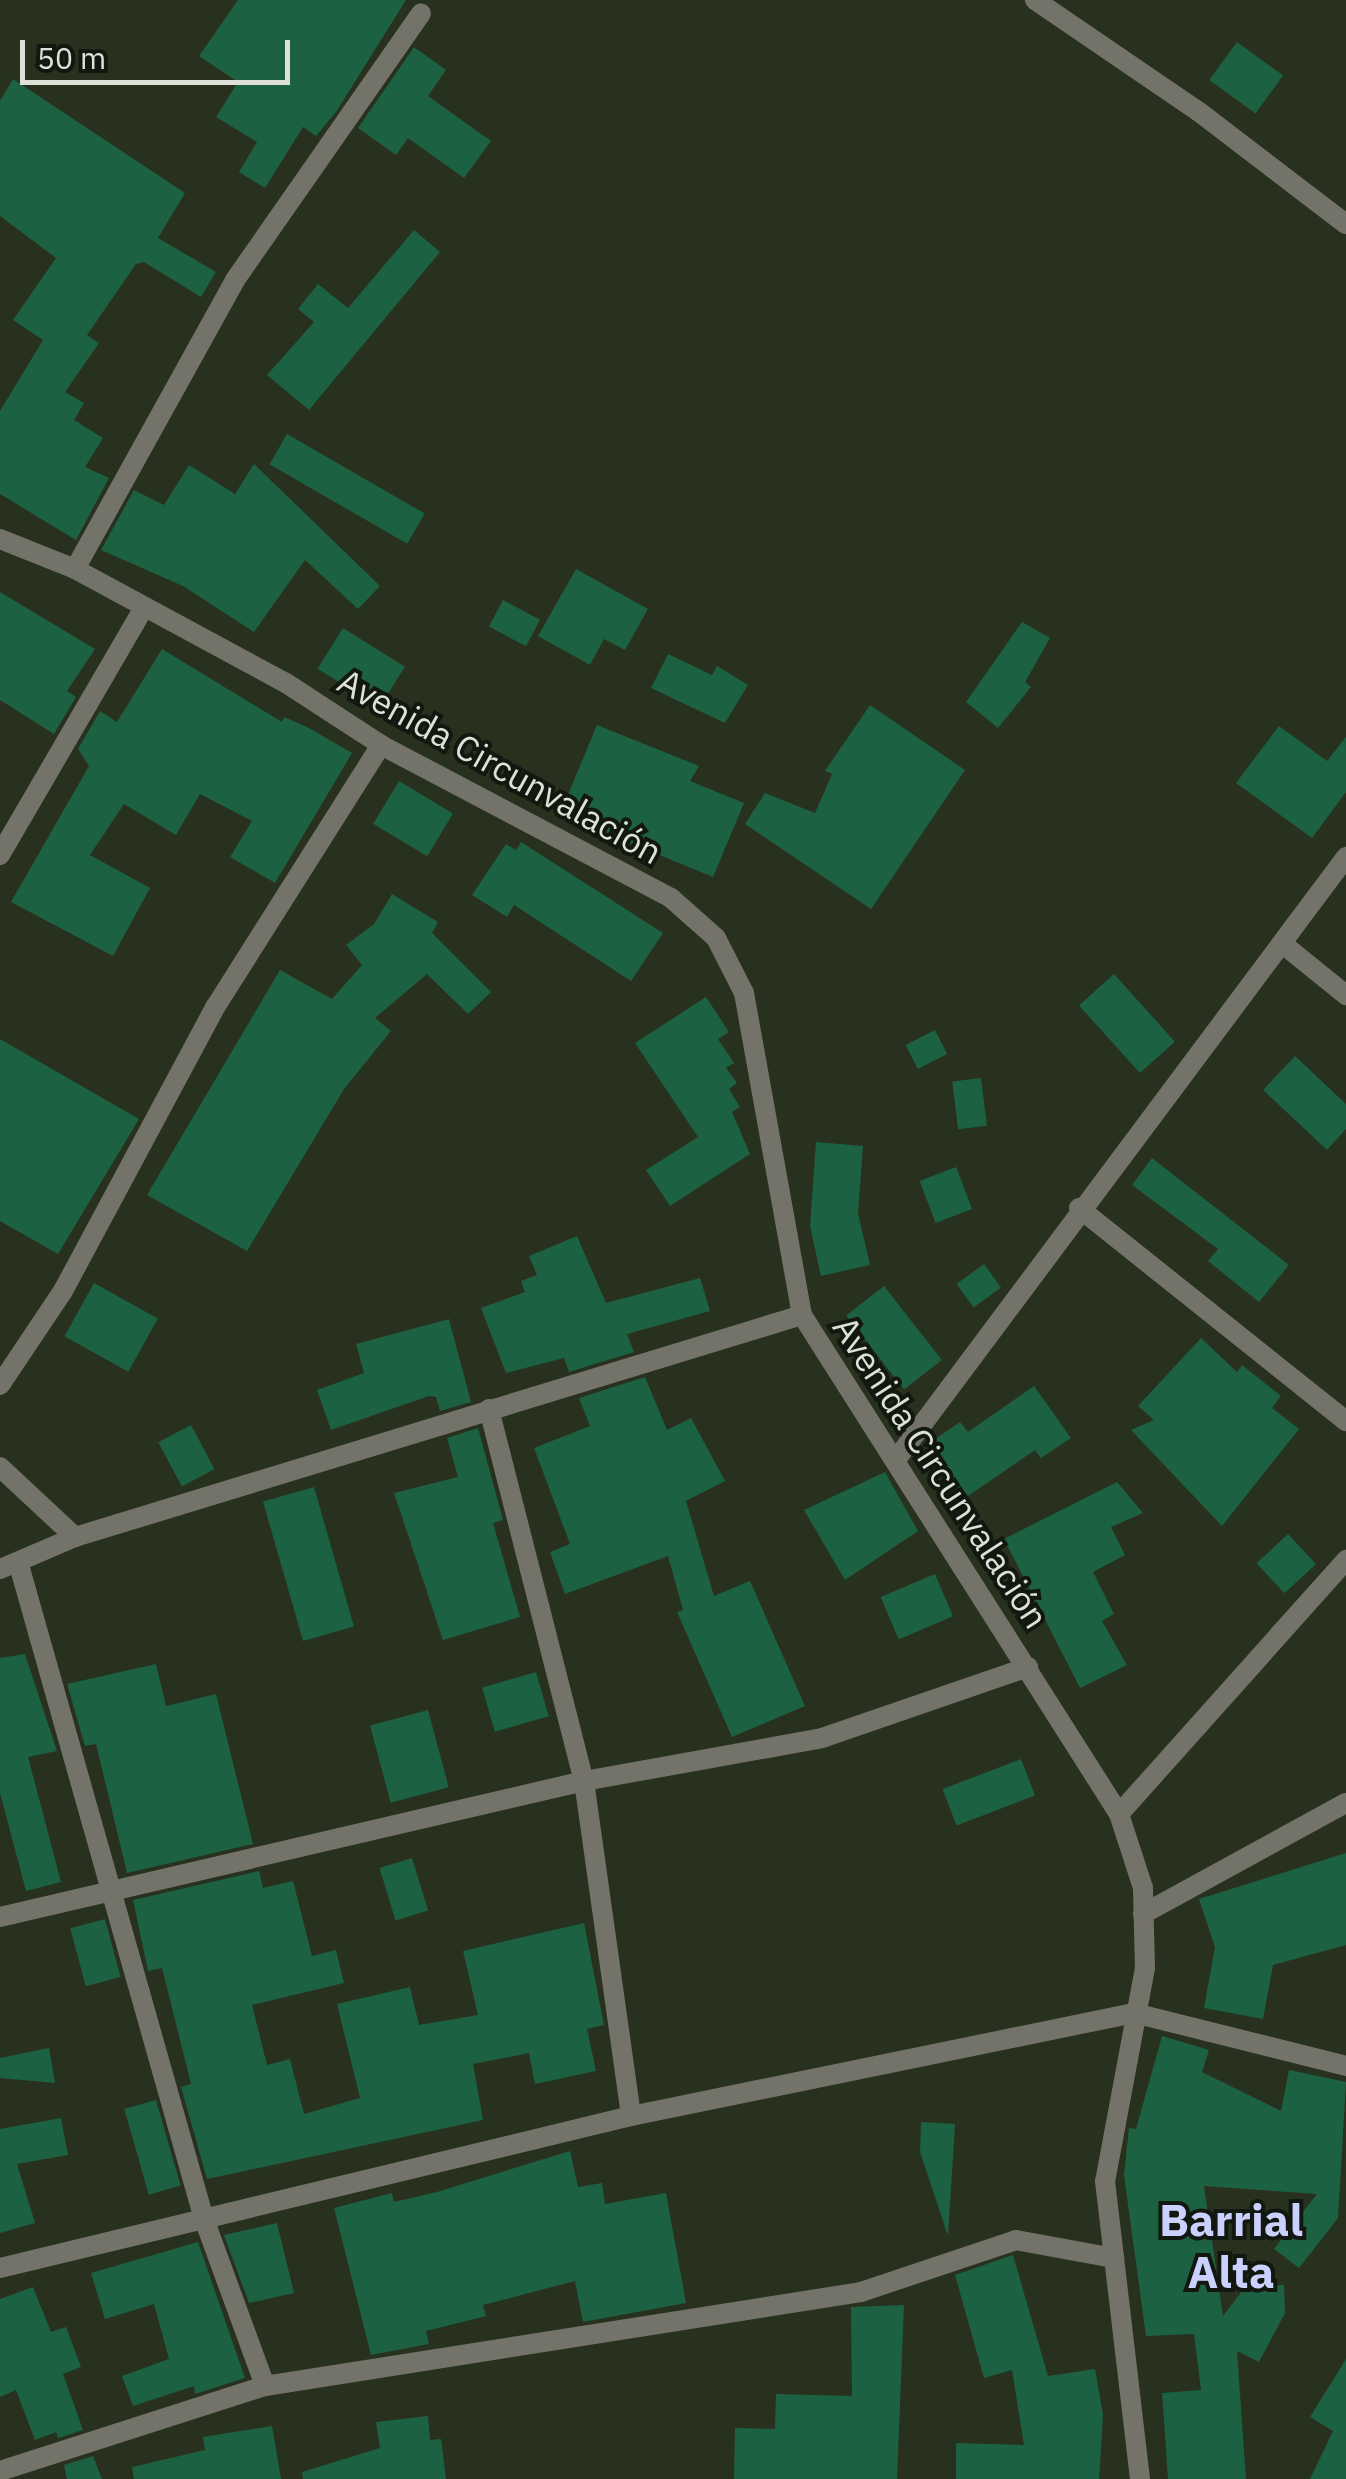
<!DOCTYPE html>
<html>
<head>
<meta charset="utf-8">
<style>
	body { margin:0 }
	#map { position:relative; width:1346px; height:2479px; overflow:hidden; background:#27311e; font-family:"IBM Plex Sans",sans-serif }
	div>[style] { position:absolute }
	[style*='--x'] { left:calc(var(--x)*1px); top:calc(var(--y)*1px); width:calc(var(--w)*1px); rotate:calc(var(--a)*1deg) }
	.building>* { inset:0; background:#1d6143; transform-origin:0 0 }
	.minor>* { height:20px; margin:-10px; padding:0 10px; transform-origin:10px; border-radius:10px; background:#747369 }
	span { translate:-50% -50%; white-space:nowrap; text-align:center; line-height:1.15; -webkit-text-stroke:8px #12170f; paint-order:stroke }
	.street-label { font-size:35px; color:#dce2d7 }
	.district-label { font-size:45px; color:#c9d1fc; font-weight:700 }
	.scale { position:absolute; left:20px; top:40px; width:270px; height:45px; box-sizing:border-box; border:5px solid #dce2d7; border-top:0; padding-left:12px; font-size:30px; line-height:35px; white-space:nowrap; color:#dce2d7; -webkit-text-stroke:8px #12170f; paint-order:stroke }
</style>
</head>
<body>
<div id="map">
	<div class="building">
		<i style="clip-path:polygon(238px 0,406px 0,336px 112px,316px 136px,303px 127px,265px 188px,239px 172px,257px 142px,216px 117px,238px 82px,199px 56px)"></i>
		<i style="left:1237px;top:42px;width:57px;height:47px;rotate:36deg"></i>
		<i style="clip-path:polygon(414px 47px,446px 70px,428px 96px,491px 141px,464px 178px,408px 138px,396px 155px,358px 128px)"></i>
		<i style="clip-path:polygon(13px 79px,185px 193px,158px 238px,216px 272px,201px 297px,144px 262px,136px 264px,87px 335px,99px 343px,65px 392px,84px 403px,74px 420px,103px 438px,85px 467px,109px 478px,76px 540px,0 494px,0 411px,43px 340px,13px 320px,56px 258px,0 216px,0 101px)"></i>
		<i style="clip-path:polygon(414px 230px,440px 252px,309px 410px,267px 375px,314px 322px,298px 309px,318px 284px,348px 308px)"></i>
		<i style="left:287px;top:434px;width:159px;height:35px;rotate:30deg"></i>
		<i style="clip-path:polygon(254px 464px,380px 586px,358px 609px,305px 560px,254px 632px,183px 586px,101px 550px,134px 490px,164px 505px,189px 465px,235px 494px)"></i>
		<i style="clip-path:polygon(576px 569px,648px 609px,625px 650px,604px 639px,590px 665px,538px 636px)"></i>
		<i style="clip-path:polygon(0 592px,95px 649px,67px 691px,76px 697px,54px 734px,0 700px)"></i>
		<i style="left:503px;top:600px;width:42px;height:30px;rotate:28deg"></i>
		<i style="clip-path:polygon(1022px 622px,1050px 638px,1025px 682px,1031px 687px,998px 728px,966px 702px)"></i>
		<i style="left:343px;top:628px;width:73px;height:48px;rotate:32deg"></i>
		<i style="clip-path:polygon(162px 649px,282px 722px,284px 717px,307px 727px,352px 753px,275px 883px,230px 857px,252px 821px,200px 794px,176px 835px,124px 804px,90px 855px,150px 888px,113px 956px,11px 902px,89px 766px,78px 749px,100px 711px,117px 722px)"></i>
		<i style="clip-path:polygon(668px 654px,712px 675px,717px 666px,748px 685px,725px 723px,651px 688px)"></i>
		<i style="clip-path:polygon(870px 705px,965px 770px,871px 909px,745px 824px,765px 793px,815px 813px,832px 774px,825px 771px)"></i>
		<i style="clip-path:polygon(597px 725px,699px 766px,690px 781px,744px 803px,713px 877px,560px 814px)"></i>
		<i style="clip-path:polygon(1279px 726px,1327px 761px,1346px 737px,1346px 792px,1312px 838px,1236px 783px)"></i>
		<i style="left:399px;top:781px;width:63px;height:50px;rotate:31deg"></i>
		<i style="clip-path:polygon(521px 842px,663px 933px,631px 981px,514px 905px,507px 917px,472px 895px,506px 844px,516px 850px)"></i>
		<i style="clip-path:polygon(392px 894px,438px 922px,432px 933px,491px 992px,468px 1014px,427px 974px,375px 1018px,391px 1031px,344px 1089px,247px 1251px,147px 1195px,280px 970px,332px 999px,362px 965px,346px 945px,374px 924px)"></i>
		<i style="left:1114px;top:974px;width:91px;height:47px;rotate:48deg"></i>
		<i style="clip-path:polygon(706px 997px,729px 1032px,718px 1039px,734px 1063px,726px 1068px,737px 1083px,729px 1089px,740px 1107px,732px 1112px,750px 1154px,670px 1206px,646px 1170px,698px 1137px,635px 1043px)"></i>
		<i style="left:935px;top:1030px;width:27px;height:33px;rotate:63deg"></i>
		<i style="clip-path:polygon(0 1039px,139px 1119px,58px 1254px,0 1221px)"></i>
		<i style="clip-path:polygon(1295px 1056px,1346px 1104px,1346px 1129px,1327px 1150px,1263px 1090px)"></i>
		<i style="left:981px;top:1078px;width:48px;height:29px;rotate:83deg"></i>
		<i style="clip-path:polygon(816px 1142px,863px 1146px,858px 1213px,870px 1265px,821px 1276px,810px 1226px)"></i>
		<i style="clip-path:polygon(1152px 1158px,1289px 1265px,1259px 1302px,1208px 1261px,1218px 1249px,1132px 1185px)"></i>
		<i style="left:956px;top:1167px;width:45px;height:39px;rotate:69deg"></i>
		<i style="clip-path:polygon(577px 1236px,606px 1303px,700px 1278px,710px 1311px,627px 1334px,634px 1352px,569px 1372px,564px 1358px,506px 1373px,481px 1308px,525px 1292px,521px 1281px,537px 1275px,529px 1256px)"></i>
		<i style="left:984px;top:1264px;width:29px;height:34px;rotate:54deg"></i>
		<i style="left:94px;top:1283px;width:73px;height:61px;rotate:29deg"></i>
		<i style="left:884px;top:1286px;width:94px;height:48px;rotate:52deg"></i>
		<i style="clip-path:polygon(449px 1319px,471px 1402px,440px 1411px,436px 1397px,429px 1396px,331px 1430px,317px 1390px,364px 1373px,356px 1344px)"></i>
		<i style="clip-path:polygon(1201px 1338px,1237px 1372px,1242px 1365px,1281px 1396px,1272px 1408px,1299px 1429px,1222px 1526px,1131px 1430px,1154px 1420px,1138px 1406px)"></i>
		<i style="clip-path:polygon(645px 1377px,667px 1430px,691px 1418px,725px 1481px,686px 1501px,714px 1596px,750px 1581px,805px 1706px,732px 1737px,677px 1612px,683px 1610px,668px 1556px,565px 1594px,550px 1552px,570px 1544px,534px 1448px,590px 1426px,579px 1398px)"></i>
		<i style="clip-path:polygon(1034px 1386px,1071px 1438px,1041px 1458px,1035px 1450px,965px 1498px,928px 1444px,960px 1422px,968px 1432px)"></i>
		<i style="left:191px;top:1425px;width:50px;height:37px;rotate:62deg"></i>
		<i style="clip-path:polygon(478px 1428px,503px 1520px,493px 1523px,520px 1617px,443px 1640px,394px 1493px,458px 1477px,447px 1438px)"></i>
		<i style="clip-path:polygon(885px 1472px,918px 1531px,845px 1580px,804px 1510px)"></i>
		<i style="clip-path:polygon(1117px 1482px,1143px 1513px,1111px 1527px,1125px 1555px,1093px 1572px,1114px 1614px,1102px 1621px,1127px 1665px,1080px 1688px,1004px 1539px)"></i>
		<i style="left:314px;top:1487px;width:145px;height:53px;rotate:74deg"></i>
		<i style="left:1288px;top:1534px;width:41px;height:43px;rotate:47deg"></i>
		<i style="left:935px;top:1574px;width:46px;height:59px;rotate:67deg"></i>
		<i style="clip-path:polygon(25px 1654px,57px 1751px,28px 1757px,61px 1882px,26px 1891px,0 1793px,0 1658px)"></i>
		<i style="clip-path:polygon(156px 1664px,166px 1706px,216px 1694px,253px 1844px,127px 1873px,96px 1744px,85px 1746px,67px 1684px)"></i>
		<i style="left:536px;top:1672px;width:46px;height:56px;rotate:74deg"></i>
		<i style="left:428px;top:1710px;width:80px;height:60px;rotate:75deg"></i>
		<i style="left:1021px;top:1759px;width:39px;height:84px;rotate:69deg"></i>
		<i style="clip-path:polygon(1346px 1853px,1346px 1945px,1273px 1965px,1263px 2019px,1204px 2008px,1215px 1947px,1199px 1899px)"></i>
		<i style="left:412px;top:1858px;width:55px;height:34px;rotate:73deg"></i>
		<i style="clip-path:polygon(259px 1871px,263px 1888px,293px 1881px,312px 1956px,336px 1950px,344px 1983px,252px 2005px,267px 2065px,290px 2059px,304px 2114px,360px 2098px,337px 2004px,410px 1987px,419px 2025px,478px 2015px,463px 1951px,584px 1923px,604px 2025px,587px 2029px,596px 2071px,535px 2084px,529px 2053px,473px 2064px,483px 2120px,207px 2179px,181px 2087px,191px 2084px,162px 1968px,148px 1971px,133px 1900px)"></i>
		<i style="left:105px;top:1919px;width:60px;height:36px;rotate:75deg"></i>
		<i style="clip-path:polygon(1162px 2036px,1209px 2050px,1202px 2072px,1281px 2111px,1289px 2070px,1346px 2082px,1338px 2218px,1299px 2268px,1274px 2249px,1317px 2194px,1204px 2186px,1223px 2316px,1246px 2286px,1284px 2285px,1285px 2313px,1259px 2362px,1237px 2351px,1246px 2479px,1168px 2479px,1162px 2393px,1201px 2390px,1194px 2334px,1146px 2336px,1124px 2175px,1129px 2128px,1136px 2129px)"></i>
		<i style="clip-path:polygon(49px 2048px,55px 2083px,0 2078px,0 2058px)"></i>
		<i style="left:156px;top:2100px;width:89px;height:33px;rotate:74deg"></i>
		<i style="clip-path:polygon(61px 2118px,68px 2155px,17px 2164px,35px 2223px,0 2233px,0 2129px)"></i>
		<i style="clip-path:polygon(921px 2122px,955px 2124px,948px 2236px,920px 2152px)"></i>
		<i style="clip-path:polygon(570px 2151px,578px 2187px,602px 2183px,605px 2204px,666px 2193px,686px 2303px,583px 2322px,575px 2281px,483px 2305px,486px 2316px,426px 2331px,429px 2344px,371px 2355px,334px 2208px,392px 2193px,394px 2202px,437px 2192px)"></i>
		<i style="clip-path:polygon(277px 2223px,294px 2293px,249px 2303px,224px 2235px)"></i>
		<i style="clip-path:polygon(198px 2242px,245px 2378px,195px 2394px,194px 2386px,133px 2406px,122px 2376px,169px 2359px,154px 2304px,105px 2319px,91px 2273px)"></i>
		<i style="clip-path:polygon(1013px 2255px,1048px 2376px,1095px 2369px,1103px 2415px,1099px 2479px,956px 2479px,956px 2443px,1024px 2445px,1012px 2370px,984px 2378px,955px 2275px)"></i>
		<i style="clip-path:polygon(33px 2287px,51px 2332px,66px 2327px,81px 2367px,63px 2374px,83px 2430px,58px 2438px,56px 2432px,35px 2440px,16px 2390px,0 2397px,0 2299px)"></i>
		<i style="clip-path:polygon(904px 2305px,897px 2479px,734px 2479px,735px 2428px,775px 2429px,776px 2394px,852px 2396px,851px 2307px)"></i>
		<i style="clip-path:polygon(1346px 2359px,1346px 2479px,1310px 2479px,1333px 2431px,1310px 2417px)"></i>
		<i style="clip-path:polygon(428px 2416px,430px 2440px,441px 2439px,446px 2479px,303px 2479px,302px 2472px,380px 2448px,376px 2422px)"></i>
		<i style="clip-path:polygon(272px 2426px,281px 2479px,134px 2479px,132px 2467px,205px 2450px,203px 2437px)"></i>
		<i style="clip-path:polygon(93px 2456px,102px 2479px,67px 2479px,64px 2465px)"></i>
	</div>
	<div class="minor">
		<i style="--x:1035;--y:0;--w:197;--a:34.3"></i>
		<i style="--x:1198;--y:111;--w:186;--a:37.4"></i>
		<i style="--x:0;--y:539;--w:81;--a:21.8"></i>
		<i style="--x:75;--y:569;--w:240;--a:28.4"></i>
		<i style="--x:286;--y:683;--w:113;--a:33.1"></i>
		<i style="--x:381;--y:745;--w:328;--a:27.8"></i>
		<i style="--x:671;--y:898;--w:60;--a:41.6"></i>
		<i style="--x:716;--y:938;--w:62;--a:63"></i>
		<i style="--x:744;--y:993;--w:327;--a:79.8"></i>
		<i style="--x:802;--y:1315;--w:591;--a:57.57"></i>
		<i style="--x:1119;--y:1814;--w:78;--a:72"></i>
		<i style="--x:1143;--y:1888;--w:80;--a:88.6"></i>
		<i style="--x:1145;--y:1968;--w:217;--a:100.6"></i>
		<i style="--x:1105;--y:2181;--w:300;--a:83.3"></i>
		<i style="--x:75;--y:569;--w:330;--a:-61"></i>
		<i style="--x:235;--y:280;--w:325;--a:-55.1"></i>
		<i style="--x:0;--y:855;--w:286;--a:-59.8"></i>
		<i style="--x:1284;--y:945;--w:80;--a:38.9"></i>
		<i style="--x:1079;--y:1208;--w:342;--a:38.6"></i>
		<i style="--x:0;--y:1385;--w:113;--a:-56.2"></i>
		<i style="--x:63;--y:1291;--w:323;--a:-61.8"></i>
		<i style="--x:216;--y:1006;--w:309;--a:-57.7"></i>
		<i style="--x:489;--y:1409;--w:384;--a:75.7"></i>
		<i style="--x:584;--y:1781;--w:338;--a:82"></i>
		<i style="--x:898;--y:1457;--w:749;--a:-53.25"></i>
		<i style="--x:0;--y:1467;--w:103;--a:43"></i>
		<i style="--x:19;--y:1565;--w:680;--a:74.21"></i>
		<i style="--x:204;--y:2219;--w:178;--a:69.9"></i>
		<i style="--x:0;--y:1569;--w:82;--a:-23.1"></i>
		<i style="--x:75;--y:1537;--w:760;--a:-16.98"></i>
		<i style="--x:1119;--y:1814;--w:341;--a:-48.2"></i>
		<i style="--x:1143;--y:1914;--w:231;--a:-28.7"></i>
		<i style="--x:0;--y:1917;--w:600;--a:-13.11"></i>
		<i style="--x:584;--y:1781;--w:242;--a:-10.2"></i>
		<i style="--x:822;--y:1738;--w:218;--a:-19"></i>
		<i style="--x:0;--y:2268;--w:649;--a:-13.54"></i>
		<i style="--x:631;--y:2116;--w:513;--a:-11.57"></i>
		<i style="--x:1134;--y:2013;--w:219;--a:14"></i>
		<i style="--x:0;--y:2471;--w:278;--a:-17.8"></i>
		<i style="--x:265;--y:2386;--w:603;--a:-8.96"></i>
		<i style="--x:861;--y:2292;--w:163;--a:-18.5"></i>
		<i style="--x:1016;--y:2240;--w:100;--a:10.4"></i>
	</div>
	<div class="street-label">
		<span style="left:500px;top:766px;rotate:29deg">Avenida Circunvalación</span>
		<span style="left:941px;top:1472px;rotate:57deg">Avenida Circunvalación</span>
	</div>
	<div class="district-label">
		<span style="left:1231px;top:2246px">Barrial<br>Alta</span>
	</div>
	<div class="scale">50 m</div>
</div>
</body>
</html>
